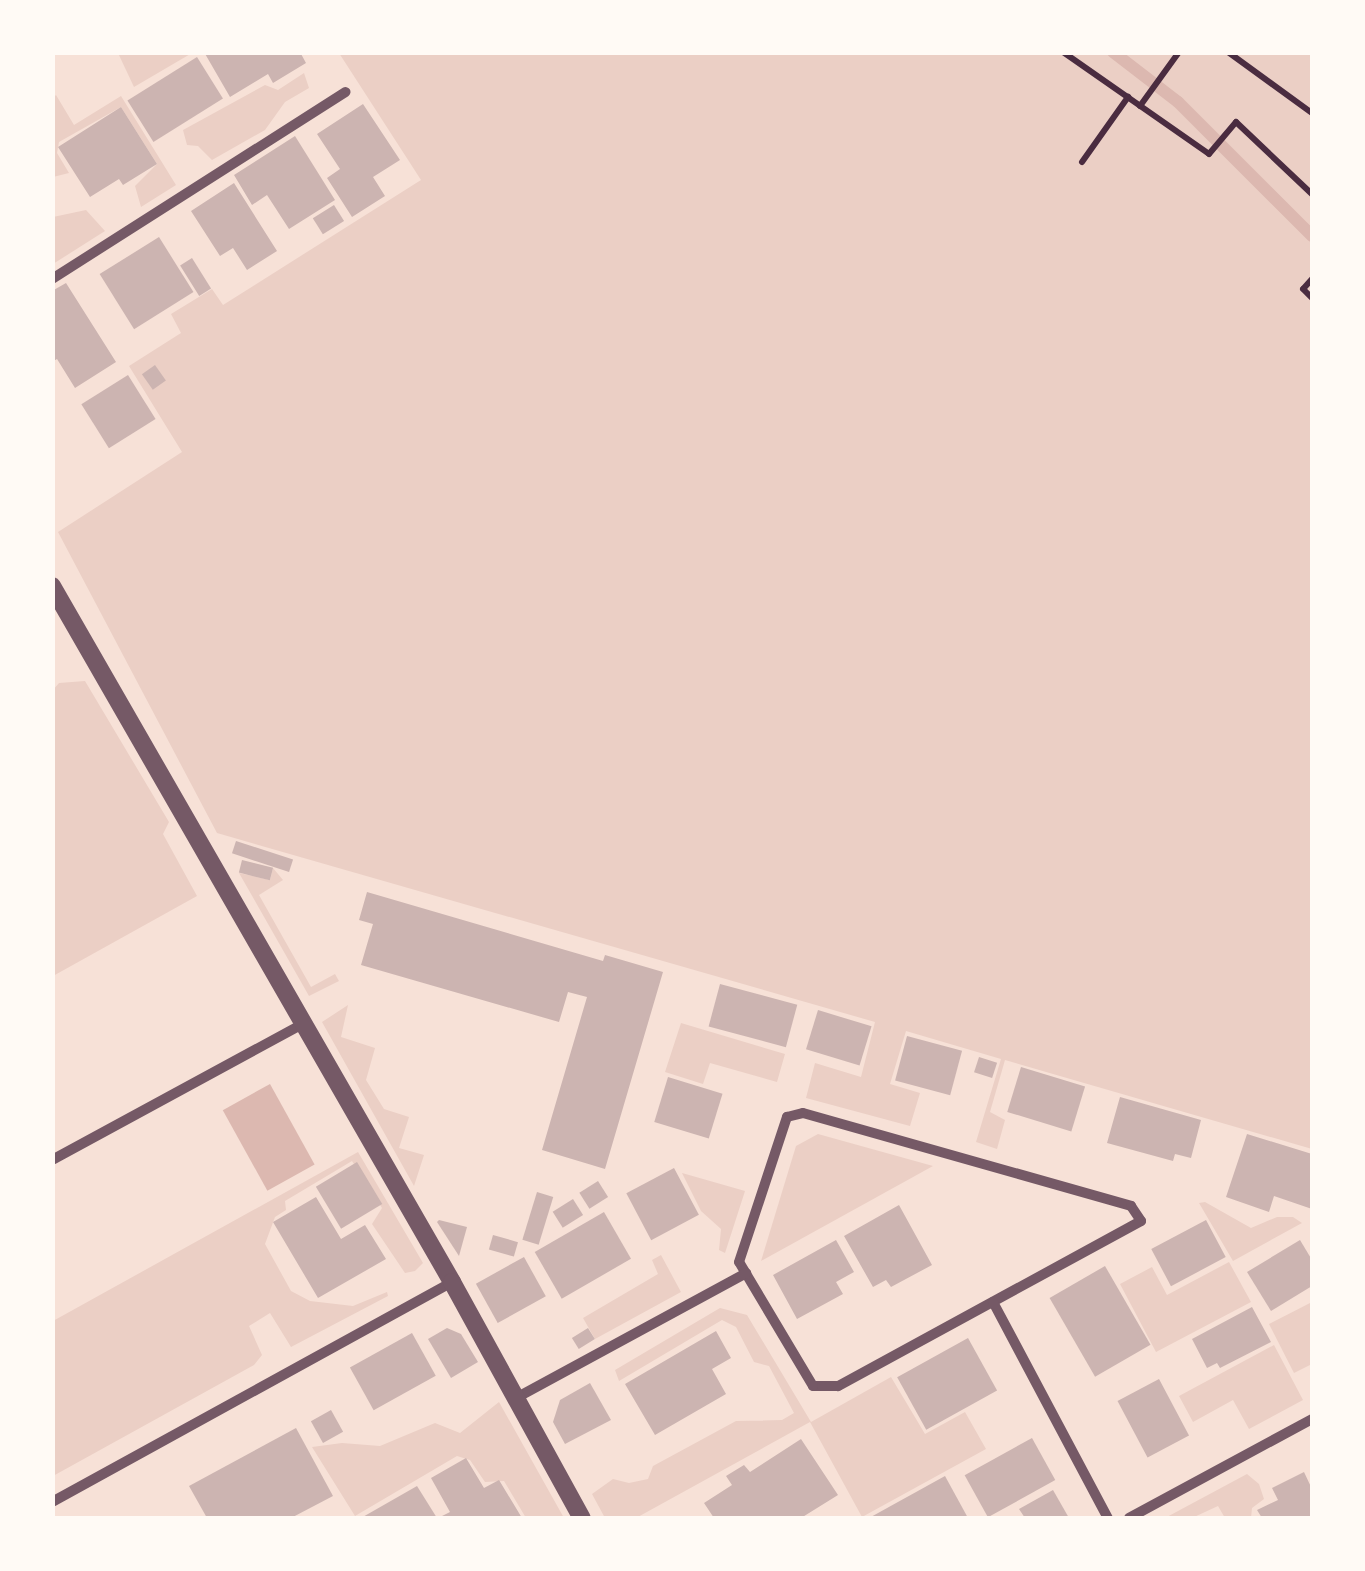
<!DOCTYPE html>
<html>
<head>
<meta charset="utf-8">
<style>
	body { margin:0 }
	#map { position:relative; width:1365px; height:1571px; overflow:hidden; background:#f7e1d7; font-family:"Playfair Display",serif }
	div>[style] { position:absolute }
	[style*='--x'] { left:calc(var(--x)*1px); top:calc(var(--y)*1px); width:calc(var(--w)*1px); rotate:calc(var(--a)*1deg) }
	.green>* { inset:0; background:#ebcfc5 }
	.water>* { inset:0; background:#dcb8b0; transform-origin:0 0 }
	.stream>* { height:12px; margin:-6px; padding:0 6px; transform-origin:6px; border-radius:6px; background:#dcb8b0 }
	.building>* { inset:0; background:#ccb4b1; transform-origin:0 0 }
	.path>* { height:6px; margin:-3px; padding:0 3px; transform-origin:3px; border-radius:3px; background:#4a2c40 }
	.minor>* { height:10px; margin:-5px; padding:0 5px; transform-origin:5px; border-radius:5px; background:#755966 }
	.tertiary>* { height:18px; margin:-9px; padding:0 9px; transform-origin:9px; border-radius:9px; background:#755966 }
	span { translate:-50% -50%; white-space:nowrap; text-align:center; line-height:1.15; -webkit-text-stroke:10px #fffaf5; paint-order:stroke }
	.frame { position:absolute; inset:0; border:55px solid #fffaf5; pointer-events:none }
</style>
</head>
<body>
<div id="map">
	<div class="green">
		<i style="clip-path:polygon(118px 53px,192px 53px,134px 87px)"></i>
		<i style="clip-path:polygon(339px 53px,1312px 53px,1312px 1149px,1005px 1060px,990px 1112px,1005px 1120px,997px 1149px,976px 1142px,1001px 1059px,906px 1031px,890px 1084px,920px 1093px,910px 1126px,806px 1098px,815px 1063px,861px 1077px,875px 1022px,217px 833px,58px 532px,182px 452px,129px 366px,181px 333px,171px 314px,212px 289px,223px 305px,421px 180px)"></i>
		<i style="clip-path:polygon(304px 73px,309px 88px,285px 102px,265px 130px,212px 160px,198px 146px,187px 145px,183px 130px,265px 85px,278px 90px)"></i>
		<i style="clip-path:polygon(56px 95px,74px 125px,121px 96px,176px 185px,141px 207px,135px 186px,157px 164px,121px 107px,59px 142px,57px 153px,69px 173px,53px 177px,53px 98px)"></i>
		<i style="clip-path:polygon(86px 210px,105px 231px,53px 264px,53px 217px)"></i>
		<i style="clip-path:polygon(85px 681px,169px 822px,163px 834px,197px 896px,53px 976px,53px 690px,59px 683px)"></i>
		<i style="clip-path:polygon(273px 868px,283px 880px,259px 895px,311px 987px,335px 974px,339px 981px,309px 996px,239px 873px,270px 880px)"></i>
		<i style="clip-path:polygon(348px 1005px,341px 1037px,375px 1048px,366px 1080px,384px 1109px,409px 1117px,399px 1148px,424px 1155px,414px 1186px,322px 1022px)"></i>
		<i style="clip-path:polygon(681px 1023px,785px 1054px,777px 1082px,710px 1063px,703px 1084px,665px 1072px)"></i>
		<i style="clip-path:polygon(818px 1134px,933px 1166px,761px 1261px,796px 1146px)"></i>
		<i style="clip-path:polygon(358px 1152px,423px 1263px,415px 1271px,405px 1273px,372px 1224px,382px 1208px,352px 1161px,285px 1201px,286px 1210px,275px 1217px,265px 1244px,291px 1291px,310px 1301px,353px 1306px,387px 1292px,388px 1296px,291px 1347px,270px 1313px,249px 1326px,262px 1355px,254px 1365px,53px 1476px,53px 1321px)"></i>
		<i style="clip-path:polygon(682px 1173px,745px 1191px,725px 1253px,719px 1250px,721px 1229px,701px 1211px)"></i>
		<i style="clip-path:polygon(1205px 1202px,1251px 1228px,1277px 1217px,1293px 1217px,1302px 1223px,1233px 1261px,1199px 1203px)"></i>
		<i style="clip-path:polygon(661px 1255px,681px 1292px,595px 1339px,583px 1318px,658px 1274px,652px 1260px)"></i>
		<i style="clip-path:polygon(1229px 1262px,1251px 1302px,1156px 1352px,1120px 1284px,1152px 1267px,1167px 1295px)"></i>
		<i style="clip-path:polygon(1312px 1302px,1312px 1364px,1294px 1373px,1269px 1324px)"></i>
		<i style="clip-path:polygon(720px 1308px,747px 1315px,811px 1422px,891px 1377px,925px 1434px,965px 1412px,986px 1449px,862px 1517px,810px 1422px,636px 1518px,605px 1518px,592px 1494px,613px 1479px,629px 1483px,648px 1479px,653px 1466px,736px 1421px,782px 1420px,794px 1413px,769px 1366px,754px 1362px,736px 1327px,722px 1320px,619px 1381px,615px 1370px)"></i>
		<i style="clip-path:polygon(1274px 1345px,1303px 1400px,1249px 1429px,1233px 1400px,1193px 1422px,1179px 1396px)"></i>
		<i style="clip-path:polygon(499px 1402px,564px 1518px,526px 1518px,504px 1481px,485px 1482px,470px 1460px,457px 1456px,355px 1516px,312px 1447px,342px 1443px,380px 1446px,435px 1423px,460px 1433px)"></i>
		<i style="clip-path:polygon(1247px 1474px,1259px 1484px,1264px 1499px,1252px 1508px,1251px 1518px,1225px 1518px,1218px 1506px,1192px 1518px,1165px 1518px)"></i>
	</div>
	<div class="water">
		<i style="left:270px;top:1084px;width:92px;height:54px;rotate:61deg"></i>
	</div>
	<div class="stream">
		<i style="--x:1113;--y:52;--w:82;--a:37.6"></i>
		<i style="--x:1178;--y:102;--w:190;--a:45"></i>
	</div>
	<div class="building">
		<i style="clip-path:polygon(204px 52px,300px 52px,306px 63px,273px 83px,268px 74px,230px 97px)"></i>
		<i style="left:197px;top:57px;width:49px;height:82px;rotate:58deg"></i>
		<i style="clip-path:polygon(363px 104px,400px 160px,373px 177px,385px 196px,352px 217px,327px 178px,340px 169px,317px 134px)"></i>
		<i style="clip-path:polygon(121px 107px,157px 164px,123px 185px,119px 179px,90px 197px,58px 147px)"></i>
		<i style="clip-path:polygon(295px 136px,335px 200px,289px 229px,267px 195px,252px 205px,234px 175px)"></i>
		<i style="clip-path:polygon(234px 183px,277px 251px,247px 270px,233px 248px,220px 256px,191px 211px)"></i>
		<i style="left:334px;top:205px;width:19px;height:25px;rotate:58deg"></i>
		<i style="left:159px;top:237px;width:65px;height:70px;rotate:58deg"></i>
		<i style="left:192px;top:258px;width:36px;height:14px;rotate:58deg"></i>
		<i style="clip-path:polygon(66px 283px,116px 362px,75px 388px,57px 359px,52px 362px,52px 291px)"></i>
		<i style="left:155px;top:365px;width:19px;height:16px;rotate:55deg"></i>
		<i style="left:128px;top:375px;width:52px;height:55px;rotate:58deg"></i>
		<i style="left:236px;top:841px;width:60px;height:13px;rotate:18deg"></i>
		<i style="left:242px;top:860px;width:32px;height:13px;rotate:14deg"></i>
		<i style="clip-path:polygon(367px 892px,603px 961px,605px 955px,663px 972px,605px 1169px,542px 1150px,587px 997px,568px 992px,559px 1022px,361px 965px,373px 924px,359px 920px)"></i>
		<i style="left:720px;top:984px;width:80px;height:44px;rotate:15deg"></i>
		<i style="left:818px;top:1010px;width:56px;height:41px;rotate:17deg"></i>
		<i style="left:907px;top:1036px;width:57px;height:46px;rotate:15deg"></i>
		<i style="left:979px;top:1057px;width:19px;height:16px;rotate:18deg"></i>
		<i style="left:1021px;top:1067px;width:67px;height:47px;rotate:17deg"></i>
		<i style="left:668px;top:1077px;width:57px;height:47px;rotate:17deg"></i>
		<i style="clip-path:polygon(1120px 1097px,1201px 1120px,1191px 1158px,1175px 1154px,1173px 1161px,1107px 1143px)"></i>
		<i style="clip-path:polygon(1247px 1134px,1312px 1154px,1312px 1209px,1274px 1196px,1269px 1212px,1226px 1197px)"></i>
		<i style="left:357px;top:1162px;width:49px;height:48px;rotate:59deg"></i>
		<i style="left:674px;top:1168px;width:53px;height:54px;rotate:62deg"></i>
		<i style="left:598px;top:1181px;width:19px;height:22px;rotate:58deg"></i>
		<i style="left:537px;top:1192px;width:17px;height:50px;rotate:17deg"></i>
		<i style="clip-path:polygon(316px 1197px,341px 1239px,365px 1225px,386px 1259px,318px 1298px,273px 1222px)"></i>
		<i style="left:573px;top:1199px;width:19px;height:24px;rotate:58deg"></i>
		<i style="clip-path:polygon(899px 1205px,932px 1265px,891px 1287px,886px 1280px,873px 1287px,844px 1236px)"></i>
		<i style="left:604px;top:1212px;width:54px;height:80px;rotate:60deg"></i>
		<i style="clip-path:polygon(439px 1220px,467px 1227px,459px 1256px,437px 1222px)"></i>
		<i style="left:1206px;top:1220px;width:42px;height:62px;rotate:62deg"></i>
		<i style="left:493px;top:1235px;width:26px;height:15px;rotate:16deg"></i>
		<i style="clip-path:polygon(836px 1240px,854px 1272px,836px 1282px,843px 1294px,797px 1319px,773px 1275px)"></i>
		<i style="clip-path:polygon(1300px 1240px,1312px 1260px,1312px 1286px,1271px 1311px,1247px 1272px)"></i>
		<i style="left:524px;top:1257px;width:45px;height:55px;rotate:61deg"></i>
		<i style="left:1105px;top:1266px;width:91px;height:64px;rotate:60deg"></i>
		<i style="clip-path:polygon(1252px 1307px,1271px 1342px,1220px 1368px,1217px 1363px,1207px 1368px,1192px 1339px)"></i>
		<i style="clip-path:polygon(447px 1328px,461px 1334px,478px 1362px,451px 1378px,428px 1339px)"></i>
		<i style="left:588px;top:1328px;width:13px;height:19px;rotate:58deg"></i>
		<i style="clip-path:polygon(716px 1331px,731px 1358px,712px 1369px,726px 1394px,655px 1435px,625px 1384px)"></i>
		<i style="left:412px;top:1333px;width:49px;height:71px;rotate:61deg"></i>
		<i style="left:968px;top:1338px;width:60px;height:81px;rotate:61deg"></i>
		<i style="left:1159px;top:1379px;width:64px;height:47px;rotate:62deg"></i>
		<i style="clip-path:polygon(590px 1383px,611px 1420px,565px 1444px,553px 1422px,560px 1400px)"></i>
		<i style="left:331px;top:1410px;width:25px;height:23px;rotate:61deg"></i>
		<i style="clip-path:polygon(296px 1428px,333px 1496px,291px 1518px,207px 1518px,189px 1486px)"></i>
		<i style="left:1032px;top:1438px;width:48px;height:77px;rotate:61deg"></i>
		<i style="clip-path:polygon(801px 1439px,838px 1495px,801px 1518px,714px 1518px,704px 1503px,732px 1485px,726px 1476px,744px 1465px,750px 1472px)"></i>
		<i style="clip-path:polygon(466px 1458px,484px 1488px,499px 1480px,522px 1518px,438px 1518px,450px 1512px,431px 1478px)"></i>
		<i style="clip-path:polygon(1304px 1472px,1312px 1489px,1312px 1518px,1262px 1518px,1257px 1510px,1278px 1500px,1272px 1488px)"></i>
		<i style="clip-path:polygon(945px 1476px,968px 1518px,869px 1518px)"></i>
		<i style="clip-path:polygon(417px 1486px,437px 1518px,361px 1518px)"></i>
		<i style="clip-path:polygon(1053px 1490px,1069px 1518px,1025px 1518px,1019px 1509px)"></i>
	</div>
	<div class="path">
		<i style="--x:1063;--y:52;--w:178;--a:34.9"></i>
		<i style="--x:1209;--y:154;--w:42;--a:-49.8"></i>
		<i style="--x:1236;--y:122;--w:105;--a:43.5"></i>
		<i style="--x:1228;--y:52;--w:104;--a:36"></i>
		<i style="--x:1140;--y:106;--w:67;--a:-54.2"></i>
		<i style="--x:1082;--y:162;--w:80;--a:-54.7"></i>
		<i style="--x:1312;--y:279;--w:13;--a:132"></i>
		<i style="--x:1303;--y:289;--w:13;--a:45"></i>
	</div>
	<div class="minor">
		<i style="--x:52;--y:279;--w:348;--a:-32.5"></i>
		<i style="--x:803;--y:1113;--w:341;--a:15.8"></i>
		<i style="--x:1131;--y:1206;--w:18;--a:56"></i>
		<i style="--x:1141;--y:1221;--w:345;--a:151.4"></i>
		<i style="--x:838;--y:1386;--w:25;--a:180"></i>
		<i style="--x:813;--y:1386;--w:144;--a:-120.8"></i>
		<i style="--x:739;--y:1262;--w:153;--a:-71.7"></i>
		<i style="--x:787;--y:1117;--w:16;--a:-14"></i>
		<i style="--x:52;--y:1160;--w:287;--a:-28.5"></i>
		<i style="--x:993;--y:1302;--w:245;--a:62"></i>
		<i style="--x:516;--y:1398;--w:262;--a:-28.5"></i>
		<i style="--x:52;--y:1502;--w:457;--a:-28.8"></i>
		<i style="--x:1129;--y:1518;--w:208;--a:-28.4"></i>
	</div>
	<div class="tertiary">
		<i style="--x:52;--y:586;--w:803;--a:60.11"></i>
		<i style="--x:452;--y:1282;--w:269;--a:61.2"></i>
	</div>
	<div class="frame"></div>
</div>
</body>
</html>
